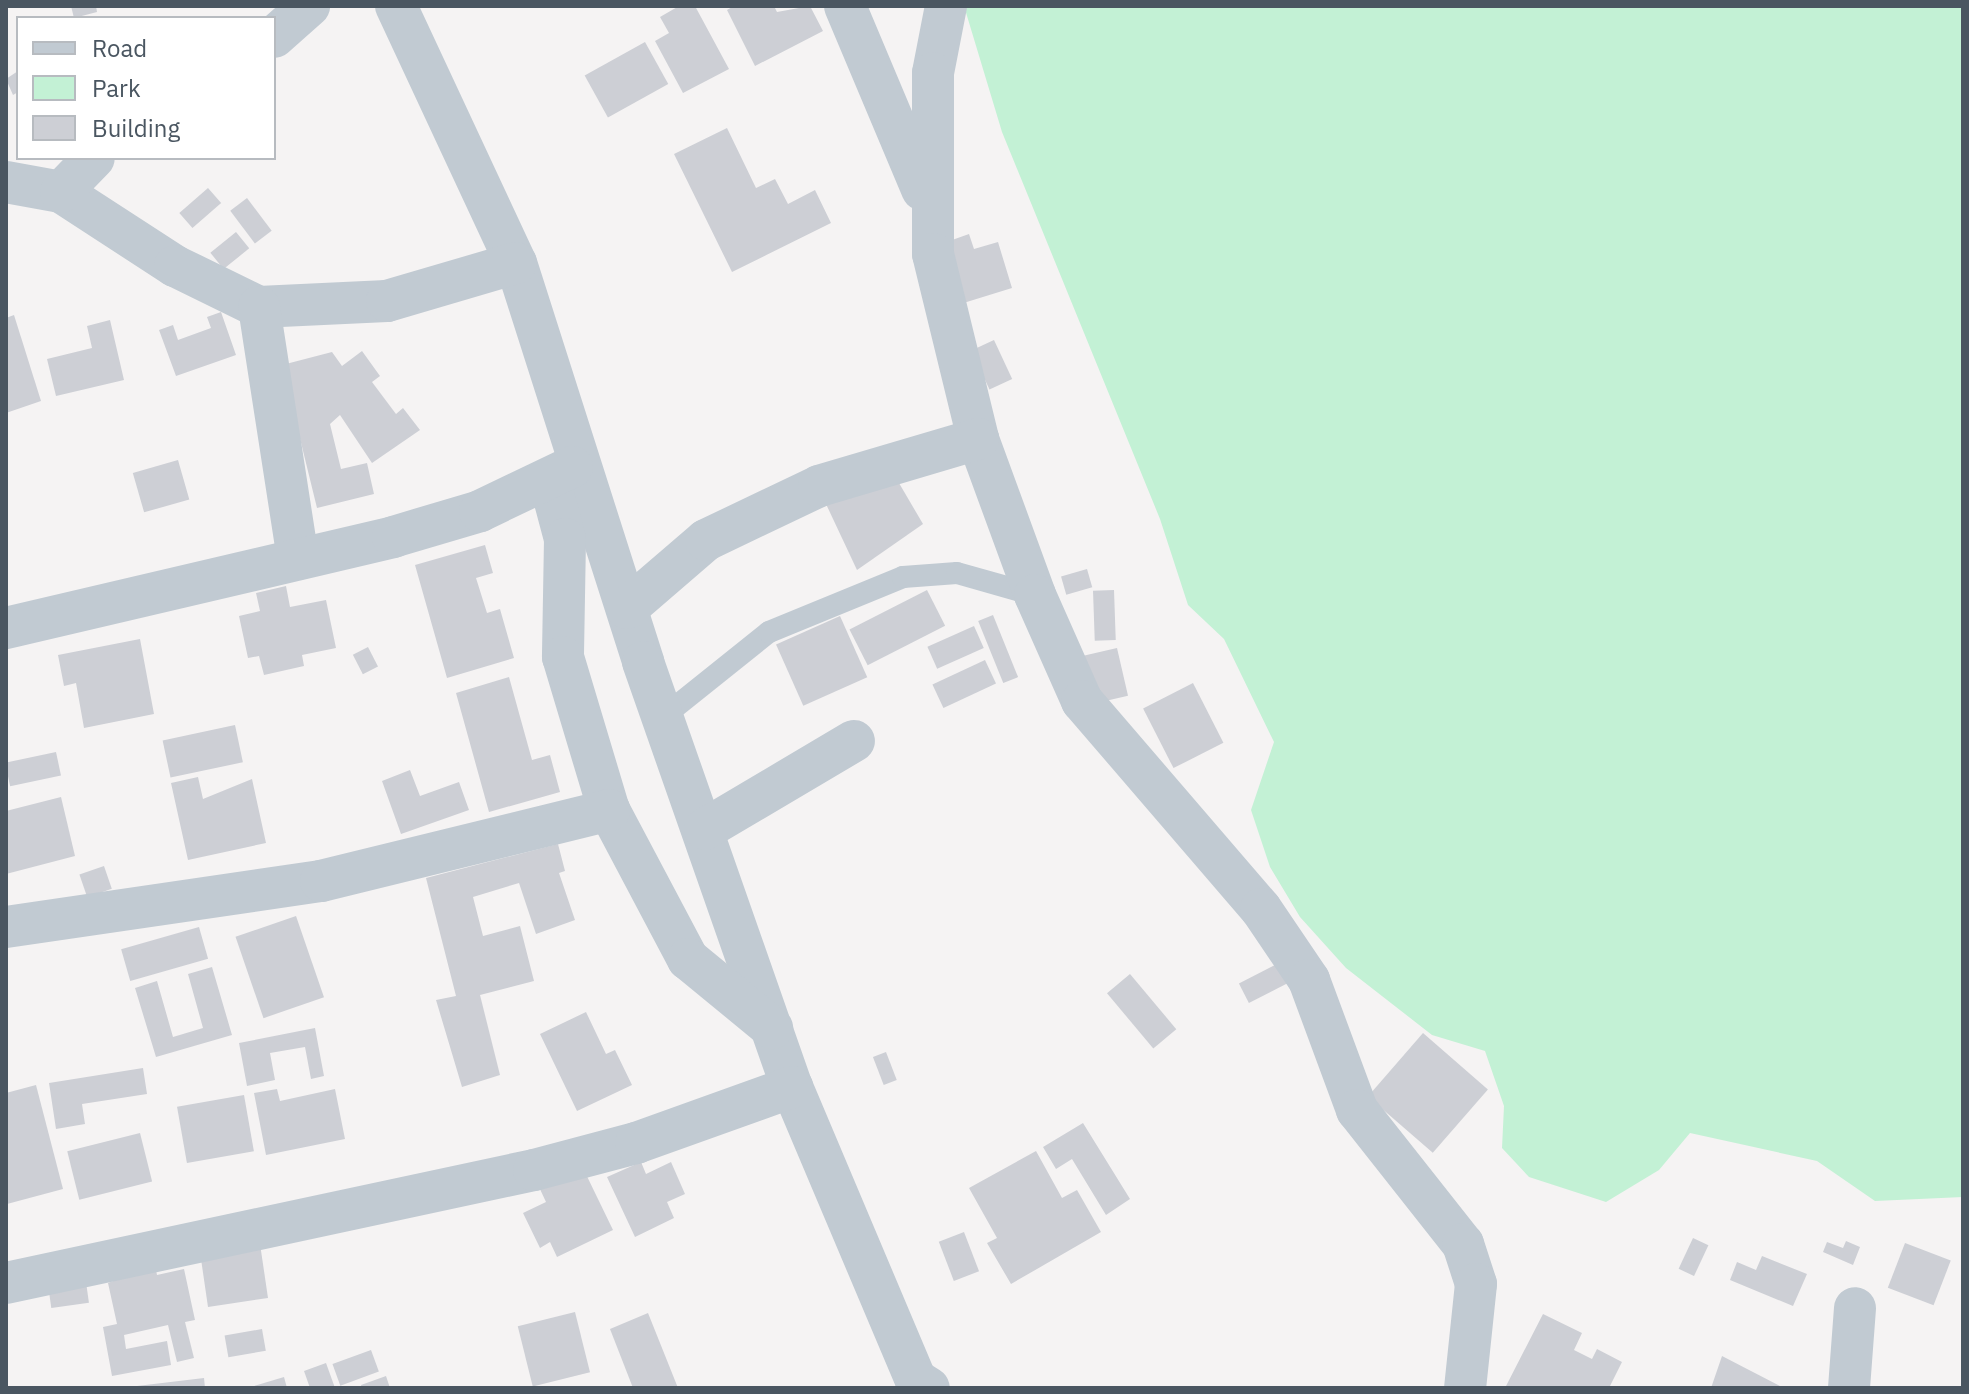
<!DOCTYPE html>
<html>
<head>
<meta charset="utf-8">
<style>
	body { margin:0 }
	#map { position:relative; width:1969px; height:1394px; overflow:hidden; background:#f5f3f3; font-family:"IBM Plex Sans",sans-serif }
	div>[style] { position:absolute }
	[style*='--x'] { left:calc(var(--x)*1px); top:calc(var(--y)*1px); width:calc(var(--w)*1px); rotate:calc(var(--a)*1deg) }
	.green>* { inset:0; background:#c3f1d5 }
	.building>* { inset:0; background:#cdcfd5; transform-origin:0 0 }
	.lane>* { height:22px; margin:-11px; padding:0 11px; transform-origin:11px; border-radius:11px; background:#c1cad2 }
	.street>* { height:42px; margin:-21px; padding:0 21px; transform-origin:21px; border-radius:21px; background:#c1cad2 }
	span { translate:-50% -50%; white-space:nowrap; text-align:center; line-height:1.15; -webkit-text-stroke:6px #fff; paint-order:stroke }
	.frame { position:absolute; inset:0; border:8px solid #4a5661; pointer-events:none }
	.legend { position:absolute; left:16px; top:16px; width:260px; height:144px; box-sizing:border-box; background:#fff; border:2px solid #b7bbc0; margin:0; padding:10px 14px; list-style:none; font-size:24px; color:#4a5661 }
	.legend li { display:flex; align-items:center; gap:16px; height:40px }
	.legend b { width:40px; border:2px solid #b7bbc0 }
</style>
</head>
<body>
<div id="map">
	<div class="green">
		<i style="clip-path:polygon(964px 6px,1963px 6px,1963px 1197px,1875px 1201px,1817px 1161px,1690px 1133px,1659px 1170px,1606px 1202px,1529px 1177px,1502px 1148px,1504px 1106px,1485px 1051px,1432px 1035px,1346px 968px,1300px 917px,1270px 867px,1251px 810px,1274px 742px,1224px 639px,1188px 605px,1160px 519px,1002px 132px)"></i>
	</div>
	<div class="building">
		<i style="clip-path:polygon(71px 6px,96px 6px,97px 12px,74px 18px)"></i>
		<i style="clip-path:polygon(679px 6px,695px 6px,729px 69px,683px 93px,655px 41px,669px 33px,660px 17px)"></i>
		<i style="clip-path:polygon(734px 6px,774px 6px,777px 12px,810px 6px,823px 31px,755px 66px,727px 10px)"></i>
		<i style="left:645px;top:42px;width:48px;height:69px;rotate:61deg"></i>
		<i style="clip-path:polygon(18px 71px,18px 92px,13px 95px,6px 79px)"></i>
		<i style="clip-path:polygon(727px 128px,756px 188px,775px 179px,788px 204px,815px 190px,831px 223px,732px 272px,674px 154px)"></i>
		<i style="left:208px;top:188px;width:20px;height:38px;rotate:49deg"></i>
		<i style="left:247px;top:198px;width:41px;height:21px;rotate:53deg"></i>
		<i style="left:236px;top:232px;width:21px;height:33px;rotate:51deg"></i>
		<i style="clip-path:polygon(969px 234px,974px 249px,998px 242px,1012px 288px,957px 305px,938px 245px)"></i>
		<i style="clip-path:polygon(221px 312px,236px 355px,176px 376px,159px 330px,173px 325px,178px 340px,211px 328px,207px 317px)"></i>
		<i style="clip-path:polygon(14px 315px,41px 401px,6px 413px,6px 318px)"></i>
		<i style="clip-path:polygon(110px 320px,124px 380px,56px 396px,47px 359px,92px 348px,87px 326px)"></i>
		<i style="left:994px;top:340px;width:43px;height:25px;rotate:65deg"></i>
		<i style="clip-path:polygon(362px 351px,380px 376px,372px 382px,396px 414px,403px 408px,420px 430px,372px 463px,340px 415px,330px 424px,341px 469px,367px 463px,374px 494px,317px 508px,282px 365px,332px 352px,342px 366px)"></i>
		<i style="left:178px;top:460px;width:41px;height:47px;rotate:74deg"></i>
		<i style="clip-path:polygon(889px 466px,923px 524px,857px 570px,826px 504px)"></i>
		<i style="clip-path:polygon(485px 545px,493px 573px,476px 578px,487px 613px,500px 609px,514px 658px,447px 678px,415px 565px)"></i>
		<i style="left:1087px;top:569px;width:19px;height:27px;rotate:74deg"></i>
		<i style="clip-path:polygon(286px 586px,290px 607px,326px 600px,336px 648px,302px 655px,304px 666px,264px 675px,259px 656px,248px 658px,239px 616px,260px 611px,256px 593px)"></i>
		<i style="left:927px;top:590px;width:40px;height:87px;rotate:63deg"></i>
		<i style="left:1114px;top:590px;width:50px;height:21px;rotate:88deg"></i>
		<i style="left:993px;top:615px;width:67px;height:16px;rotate:68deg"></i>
		<i style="left:840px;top:616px;width:67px;height:70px;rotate:66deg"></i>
		<i style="left:974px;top:626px;width:24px;height:51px;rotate:66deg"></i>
		<i style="clip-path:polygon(140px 639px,154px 714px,84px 728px,76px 683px,64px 686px,58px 655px)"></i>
		<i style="left:368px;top:647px;width:22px;height:17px;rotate:63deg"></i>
		<i style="left:1117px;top:648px;width:49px;height:40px;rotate:77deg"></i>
		<i style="left:985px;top:660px;width:26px;height:58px;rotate:65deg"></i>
		<i style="clip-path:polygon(509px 677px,532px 760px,550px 755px,560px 792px,489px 812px,456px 693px)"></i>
		<i style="left:1193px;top:683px;width:67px;height:56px;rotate:63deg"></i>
		<i style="left:235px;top:725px;width:38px;height:74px;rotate:78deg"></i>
		<i style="left:56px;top:752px;width:24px;height:52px;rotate:78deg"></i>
		<i style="clip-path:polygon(410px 770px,420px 796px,459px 782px,469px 810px,401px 834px,382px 781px)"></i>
		<i style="clip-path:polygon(198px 777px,203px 799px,252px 779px,266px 843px,188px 860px,171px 783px)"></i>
		<i style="clip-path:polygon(61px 797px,75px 856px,6px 874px,6px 811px)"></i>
		<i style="clip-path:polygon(558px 844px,565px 871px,559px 873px,575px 920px,536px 934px,519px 883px,473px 897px,483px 936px,520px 926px,534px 981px,480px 995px,500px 1075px,462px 1087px,436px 1000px,456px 996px,426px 878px)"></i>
		<i style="left:104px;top:866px;width:24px;height:26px;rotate:71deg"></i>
		<i style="left:296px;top:916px;width:86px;height:64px;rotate:71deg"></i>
		<i style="left:199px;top:927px;width:33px;height:81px;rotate:74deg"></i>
		<i style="left:1279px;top:963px;width:22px;height:45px;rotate:63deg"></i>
		<i style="clip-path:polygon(212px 967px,232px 1035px,156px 1057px,135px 988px,157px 981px,173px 1037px,203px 1028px,188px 974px)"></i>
		<i style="left:1130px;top:974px;width:72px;height:30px;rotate:50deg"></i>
		<i style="clip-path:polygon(586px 1012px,606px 1054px,615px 1050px,632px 1085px,577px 1111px,540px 1034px)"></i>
		<i style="clip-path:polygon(315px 1028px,324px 1076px,311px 1079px,305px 1047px,270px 1053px,275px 1080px,247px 1086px,239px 1043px)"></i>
		<i style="left:1423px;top:1033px;width:86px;height:84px;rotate:41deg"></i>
		<i style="left:886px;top:1052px;width:30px;height:14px;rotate:69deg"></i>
		<i style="clip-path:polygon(143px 1068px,147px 1094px,82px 1104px,85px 1124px,56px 1129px,49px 1083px)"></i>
		<i style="clip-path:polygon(36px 1085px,63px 1189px,7px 1204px,6px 1093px)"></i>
		<i style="clip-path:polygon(277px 1089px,280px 1101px,335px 1089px,345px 1139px,266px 1155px,254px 1093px)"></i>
		<i style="left:244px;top:1095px;width:57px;height:68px;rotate:80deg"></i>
		<i style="clip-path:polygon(1083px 1123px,1130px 1199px,1106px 1215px,1072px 1159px,1056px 1169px,1043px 1147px)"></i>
		<i style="left:140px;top:1133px;width:50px;height:75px;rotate:76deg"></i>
		<i style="clip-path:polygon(1036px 1151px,1062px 1198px,1077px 1190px,1101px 1232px,1011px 1284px,987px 1243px,997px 1238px,969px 1188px)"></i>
		<i style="clip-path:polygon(641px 1162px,646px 1174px,671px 1162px,685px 1194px,667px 1202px,674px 1218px,635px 1237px,607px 1177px)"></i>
		<i style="clip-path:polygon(582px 1166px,613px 1230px,557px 1257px,550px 1242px,540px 1248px,523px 1213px,546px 1202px,539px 1187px)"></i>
		<i style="left:964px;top:1232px;width:42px;height:27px;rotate:69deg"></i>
		<i style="clip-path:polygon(259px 1237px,268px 1298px,208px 1307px,201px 1259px)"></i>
		<i style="left:1693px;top:1238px;width:17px;height:34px;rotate:25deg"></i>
		<i style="clip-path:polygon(1846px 1241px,1860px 1247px,1853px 1265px,1823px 1252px,1827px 1242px,1843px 1248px)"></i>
		<i style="left:1905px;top:1243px;width:49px;height:48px;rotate:21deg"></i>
		<i style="clip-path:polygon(1762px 1256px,1807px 1274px,1793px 1306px,1730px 1280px,1737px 1262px,1756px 1270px)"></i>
		<i style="clip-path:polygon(155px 1265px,157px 1275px,184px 1269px,195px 1320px,185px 1322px,194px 1358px,177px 1362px,168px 1325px,124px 1335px,126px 1349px,167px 1341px,171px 1365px,112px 1376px,103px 1327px,117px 1324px,108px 1283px)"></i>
		<i style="left:86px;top:1282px;width:21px;height:38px;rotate:82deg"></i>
		<i style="left:575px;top:1312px;width:62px;height:59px;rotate:76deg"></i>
		<i style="clip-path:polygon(648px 1313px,678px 1388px,633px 1388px,610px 1329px)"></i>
		<i style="clip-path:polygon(1543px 1314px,1582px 1333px,1574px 1350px,1592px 1359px,1597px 1349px,1622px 1362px,1609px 1388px,1505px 1388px)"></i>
		<i style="left:262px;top:1329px;width:22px;height:38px;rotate:80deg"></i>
		<i style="left:371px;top:1350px;width:23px;height:41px;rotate:70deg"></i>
		<i style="clip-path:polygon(1722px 1356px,1784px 1388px,1711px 1388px)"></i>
		<i style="clip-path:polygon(326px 1363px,335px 1388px,310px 1388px,304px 1371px)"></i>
		<i style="clip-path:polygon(386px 1376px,390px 1388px,362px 1388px,361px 1385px)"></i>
		<i style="clip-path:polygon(284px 1377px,287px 1388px,251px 1388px,251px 1387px)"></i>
		<i style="clip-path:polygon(204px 1378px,205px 1388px,137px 1388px,137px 1386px)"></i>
	</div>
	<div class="lane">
		<i style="--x:664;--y:716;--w:134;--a:-38.7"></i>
		<i style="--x:769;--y:632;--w:145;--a:-22.3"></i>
		<i style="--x:903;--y:577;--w:54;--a:-4.2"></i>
		<i style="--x:957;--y:573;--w:81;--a:15.8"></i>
	</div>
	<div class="street">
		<i style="--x:396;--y:6;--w:284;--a:65"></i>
		<i style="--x:516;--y:263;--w:419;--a:72.3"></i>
		<i style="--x:643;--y:662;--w:450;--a:70.7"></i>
		<i style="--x:792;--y:1087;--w:318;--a:67.1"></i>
		<i style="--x:916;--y:1380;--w:15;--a:32"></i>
		<i style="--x:845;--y:6;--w:199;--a:67.2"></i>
		<i style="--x:946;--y:6;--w:68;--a:101"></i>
		<i style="--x:933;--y:73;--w:181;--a:90"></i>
		<i style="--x:933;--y:254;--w:190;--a:76.3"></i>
		<i style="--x:978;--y:439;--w:166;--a:69.9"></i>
		<i style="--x:1035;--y:595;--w:116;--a:66.1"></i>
		<i style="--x:1082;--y:701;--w:274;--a:49.3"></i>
		<i style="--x:1261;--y:909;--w:86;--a:55.9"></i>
		<i style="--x:1309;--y:980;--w:139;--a:69.7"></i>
		<i style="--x:1357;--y:1110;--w:171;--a:51.7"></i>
		<i style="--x:1463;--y:1244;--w:42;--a:72"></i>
		<i style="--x:1476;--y:1284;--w:105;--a:96"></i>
		<i style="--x:274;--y:37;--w:47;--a:-41.5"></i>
		<i style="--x:6;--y:182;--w:56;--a:10.3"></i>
		<i style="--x:61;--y:192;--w:136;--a:33"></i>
		<i style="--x:175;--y:266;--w:93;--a:26"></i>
		<i style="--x:259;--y:307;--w:128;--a:-2.7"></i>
		<i style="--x:387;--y:301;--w:134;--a:-16.4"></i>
		<i style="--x:61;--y:192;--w:47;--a:-45.9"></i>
		<i style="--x:259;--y:307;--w:255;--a:81.2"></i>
		<i style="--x:549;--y:479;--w:62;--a:75.1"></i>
		<i style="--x:565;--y:539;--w:118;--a:91"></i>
		<i style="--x:563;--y:657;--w:160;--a:73.3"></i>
		<i style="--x:609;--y:810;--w:169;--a:62.1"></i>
		<i style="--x:688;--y:959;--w:109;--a:39.4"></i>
		<i style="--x:627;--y:608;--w:104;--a:-40.7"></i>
		<i style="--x:706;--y:540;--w:125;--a:-25.5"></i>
		<i style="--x:819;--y:486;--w:166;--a:-16.5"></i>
		<i style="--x:6;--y:628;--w:398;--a:-13.2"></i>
		<i style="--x:393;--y:537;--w:91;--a:-16.6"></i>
		<i style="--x:480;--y:511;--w:102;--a:-25.6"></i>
		<i style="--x:705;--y:829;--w:173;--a:-30.6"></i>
		<i style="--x:6;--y:927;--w:318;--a:-8.3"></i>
		<i style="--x:321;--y:881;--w:297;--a:-13.8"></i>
		<i style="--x:6;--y:1283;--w:540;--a:-12.08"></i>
		<i style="--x:534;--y:1170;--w:106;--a:-14.8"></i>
		<i style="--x:636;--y:1143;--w:166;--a:-19.7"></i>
		<i style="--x:1849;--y:1388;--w:80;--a:-85.7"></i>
	</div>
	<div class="frame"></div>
	<ul class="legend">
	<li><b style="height:10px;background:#c1cad2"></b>Road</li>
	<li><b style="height:22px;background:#c3f1d5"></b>Park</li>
	<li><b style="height:22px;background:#cdcfd5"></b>Building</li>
	</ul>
</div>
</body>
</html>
